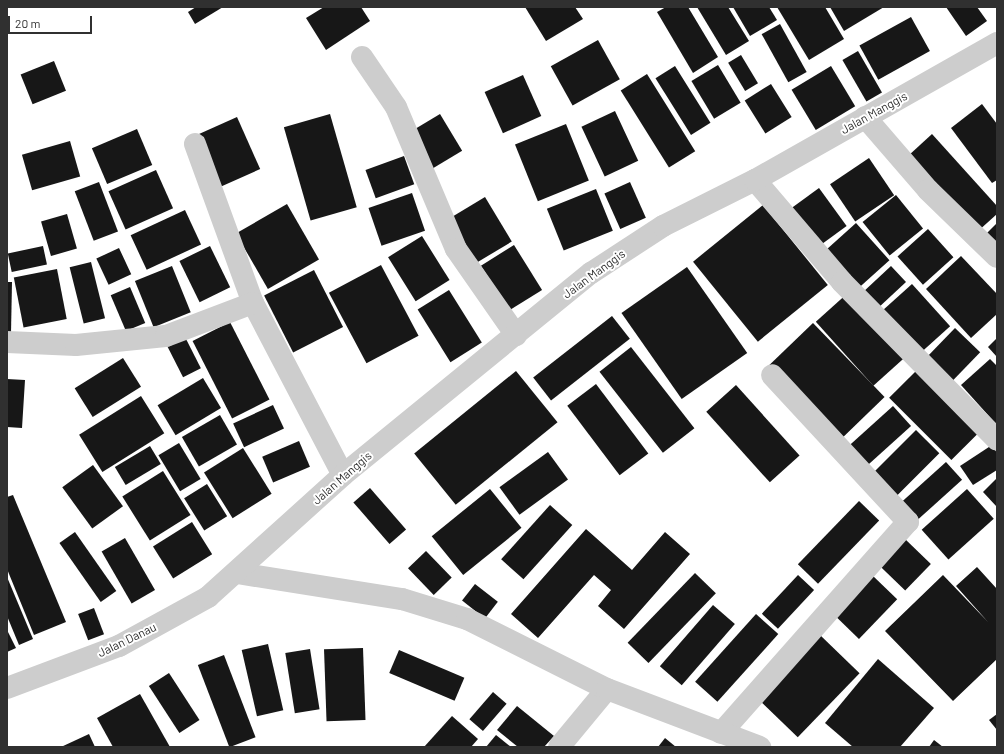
<!DOCTYPE html>
<html>
<head>
<meta charset="utf-8">
<style>
	body { margin:0 }
	#map { position:relative; width:1004px; height:754px; overflow:hidden; background:#fff; font-family:Barlow,sans-serif }
	div>[style] { position:absolute }
	[style*='--x'] { left:calc(var(--x)*1px); top:calc(var(--y)*1px); width:calc(var(--w)*1px); rotate:calc(var(--a)*1deg) }
	.building>* { inset:0; background:#171717; transform-origin:0 0 }
	.minor>* { height:22px; margin:-11px; padding:0 11px; transform-origin:11px; border-radius:11px; background:#cdcdcd }
	.tertiary>* { height:22px; margin:-11px; padding:0 11px; transform-origin:11px; border-radius:11px; background:#cdcdcd }
	span { translate:-50% -50%; white-space:nowrap; text-align:center; line-height:1.15; -webkit-text-stroke:4px #fff; paint-order:stroke }
	.street-label { font-size:12px; color:#303030 }
	.frame { position:absolute; inset:0; border:8px solid #303030; pointer-events:none }
	.scale { position:absolute; left:8px; top:16px; width:84px; height:18px; box-sizing:border-box; border:2px solid #303030; border-top:0; padding-left:5px; font-size:12px; line-height:14px; white-space:nowrap; color:#303030; -webkit-text-stroke:3px #fff; paint-order:stroke }
</style>
</head>
<body>
<div id="map">
	<div class="building">
		<i style="clip-path:polygon(196px 7px,223px 7px,195px 24px,188px 12px)"></i>
		<i style="clip-path:polygon(324px 7px,361px 7px,370px 21px,326px 50px,306px 18px)"></i>
		<i style="clip-path:polygon(525px 7px,575px 7px,583px 19px,546px 41px)"></i>
		<i style="clip-path:polygon(666px 7px,688px 7px,718px 57px,693px 73px,657px 12px)"></i>
		<i style="clip-path:polygon(697px 7px,728px 7px,749px 41px,726px 55px)"></i>
		<i style="clip-path:polygon(733px 7px,769px 7px,777px 20px,750px 36px)"></i>
		<i style="clip-path:polygon(777px 7px,825px 7px,844px 39px,809px 60px)"></i>
		<i style="clip-path:polygon(830px 7px,884px 7px,844px 31px)"></i>
		<i style="clip-path:polygon(946px 7px,977px 7px,987px 21px,966px 36px)"></i>
		<i style="left:911px;top:17px;width:39px;height:59px;rotate:61deg"></i>
		<i style="left:780px;top:24px;width:55px;height:21px;rotate:61deg"></i>
		<i style="left:598px;top:40px;width:45px;height:54px;rotate:61deg"></i>
		<i style="left:858px;top:51px;width:48px;height:18px;rotate:60deg"></i>
		<i style="left:741px;top:55px;width:33px;height:15px;rotate:59deg"></i>
		<i style="left:54px;top:61px;width:32px;height:36px;rotate:68deg"></i>
		<i style="left:718px;top:65px;width:44px;height:31px;rotate:59deg"></i>
		<i style="left:675px;top:66px;width:67px;height:23px;rotate:58deg"></i>
		<i style="left:831px;top:66px;width:47px;height:46px;rotate:59deg"></i>
		<i style="left:647px;top:74px;width:91px;height:31px;rotate:58deg"></i>
		<i style="left:523px;top:75px;width:45px;height:42px;rotate:66deg"></i>
		<i style="left:771px;top:84px;width:39px;height:31px;rotate:58deg"></i>
		<i style="clip-path:polygon(982px 104px,997px 124px,997px 180px,992px 183px,951px 128px)"></i>
		<i style="left:615px;top:111px;width:55px;height:37px;rotate:65deg"></i>
		<i style="left:330px;top:114px;width:97px;height:48px;rotate:74deg"></i>
		<i style="left:440px;top:114px;width:43px;height:34px;rotate:59deg"></i>
		<i style="left:237px;top:117px;width:57px;height:44px;rotate:66deg"></i>
		<i style="left:566px;top:124px;width:61px;height:55px;rotate:68deg"></i>
		<i style="left:137px;top:129px;width:39px;height:49px;rotate:67deg"></i>
		<i style="clip-path:polygon(932px 134px,997px 206px,997px 214px,977px 232px,908px 156px)"></i>
		<i style="left:70px;top:141px;width:37px;height:50px;rotate:74deg"></i>
		<i style="left:404px;top:156px;width:30px;height:41px;rotate:70deg"></i>
		<i style="left:869px;top:158px;width:45px;height:47px;rotate:56deg"></i>
		<i style="left:156px;top:170px;width:42px;height:52px;rotate:66deg"></i>
		<i style="left:99px;top:182px;width:53px;height:26px;rotate:69deg"></i>
		<i style="left:630px;top:182px;width:39px;height:28px;rotate:66deg"></i>
		<i style="left:819px;top:188px;width:47px;height:36px;rotate:54deg"></i>
		<i style="left:596px;top:189px;width:45px;height:53px;rotate:68deg"></i>
		<i style="left:412px;top:193px;width:40px;height:46px;rotate:71deg"></i>
		<i style="left:896px;top:195px;width:43px;height:43px;rotate:51deg"></i>
		<i style="left:485px;top:197px;width:52px;height:45px;rotate:59deg"></i>
		<i style="left:287px;top:204px;width:64px;height:59px;rotate:60deg"></i>
		<i style="left:763px;top:205px;width:103px;height:90px;rotate:51deg"></i>
		<i style="left:185px;top:210px;width:38px;height:60px;rotate:65deg"></i>
		<i style="left:67px;top:214px;width:36px;height:27px;rotate:74deg"></i>
		<i style="left:856px;top:223px;width:50px;height:43px;rotate:48deg"></i>
		<i style="clip-path:polygon(997px 223px,997px 247px,985px 235px)"></i>
		<i style="left:928px;top:229px;width:38px;height:41px;rotate:48deg"></i>
		<i style="left:422px;top:236px;width:52px;height:40px;rotate:58deg"></i>
		<i style="left:514px;top:245px;width:53px;height:39px;rotate:58deg"></i>
		<i style="left:43px;top:246px;width:19px;height:36px;rotate:78deg"></i>
		<i style="left:210px;top:246px;width:46px;height:34px;rotate:64deg"></i>
		<i style="left:119px;top:248px;width:29px;height:25px;rotate:65deg"></i>
		<i style="clip-path:polygon(961px 256px,997px 294px,997px 314px,971px 338px,926px 289px)"></i>
		<i style="left:91px;top:262px;width:58px;height:22px;rotate:76deg"></i>
		<i style="left:381px;top:265px;width:80px;height:59px;rotate:62deg"></i>
		<i style="left:172px;top:266px;width:50px;height:40px;rotate:68deg"></i>
		<i style="left:891px;top:266px;width:22px;height:40px;rotate:47deg"></i>
		<i style="left:687px;top:267px;width:105px;height:80px;rotate:55deg"></i>
		<i style="left:57px;top:269px;width:51px;height:44px;rotate:79deg"></i>
		<i style="left:314px;top:270px;width:64px;height:56px;rotate:63deg"></i>
		<i style="clip-path:polygon(7px 282px,12px 282px,11px 333px,7px 333px)"></i>
		<i style="left:912px;top:284px;width:57px;height:40px;rotate:48deg"></i>
		<i style="left:130px;top:287px;width:39px;height:21px;rotate:67deg"></i>
		<i style="left:449px;top:290px;width:62px;height:37px;rotate:58deg"></i>
		<i style="left:850px;top:291px;width:86px;height:46px;rotate:48deg"></i>
		<i style="left:612px;top:316px;width:29px;height:100px;rotate:52deg"></i>
		<i style="left:230px;top:322px;width:87px;height:42px;rotate:63deg"></i>
		<i style="left:813px;top:323px;width:103px;height:61px;rotate:46deg"></i>
		<i style="left:955px;top:328px;width:35px;height:39px;rotate:44deg"></i>
		<i style="left:185px;top:337px;width:35px;height:20px;rotate:63deg"></i>
		<i style="clip-path:polygon(997px 338px,997px 357px,988px 347px)"></i>
		<i style="left:631px;top:347px;width:103px;height:40px;rotate:52deg"></i>
		<i style="left:123px;top:358px;width:34px;height:57px;rotate:58deg"></i>
		<i style="clip-path:polygon(990px 359px,997px 366px,997px 425px,961px 385px)"></i>
		<i style="left:516px;top:371px;width:66px;height:131px;rotate:51deg"></i>
		<i style="left:916px;top:371px;width:88px;height:38px;rotate:45deg"></i>
		<i style="left:203px;top:378px;width:35px;height:53px;rotate:59deg"></i>
		<i style="clip-path:polygon(7px 379px,25px 380px,22px 428px,7px 427px)"></i>
		<i style="left:596px;top:384px;width:87px;height:36px;rotate:53deg"></i>
		<i style="left:736px;top:385px;width:95px;height:40px;rotate:48deg"></i>
		<i style="left:141px;top:396px;width:44px;height:73px;rotate:58deg"></i>
		<i style="left:273px;top:405px;width:26px;height:44px;rotate:65deg"></i>
		<i style="left:893px;top:406px;width:27px;height:60px;rotate:48deg"></i>
		<i style="left:220px;top:415px;width:34px;height:44px;rotate:60deg"></i>
		<i style="left:916px;top:430px;width:33px;height:64px;rotate:45deg"></i>
		<i style="left:299px;top:441px;width:28px;height:40px;rotate:67deg"></i>
		<i style="left:179px;top:443px;width:42px;height:24px;rotate:59deg"></i>
		<i style="clip-path:polygon(992px 445px,997px 453px,997px 470px,973px 485px,960px 466px)"></i>
		<i style="left:150px;top:446px;width:21px;height:41px;rotate:59deg"></i>
		<i style="left:243px;top:448px;width:54px;height:46px;rotate:58deg"></i>
		<i style="left:548px;top:452px;width:34px;height:60px;rotate:54deg"></i>
		<i style="left:946px;top:462px;width:24px;height:62px;rotate:48deg"></i>
		<i style="left:93px;top:465px;width:51px;height:38px;rotate:54deg"></i>
		<i style="left:163px;top:471px;width:52px;height:48px;rotate:58deg"></i>
		<i style="clip-path:polygon(997px 478px,997px 507px,983px 492px)"></i>
		<i style="left:207px;top:484px;width:38px;height:27px;rotate:58deg"></i>
		<i style="left:370px;top:488px;width:55px;height:22px;rotate:49deg"></i>
		<i style="left:490px;top:489px;width:50px;height:75px;rotate:51deg"></i>
		<i style="left:967px;top:489px;width:40px;height:61px;rotate:48deg"></i>
		<i style="clip-path:polygon(13px 495px,66px 622px,34px 635px,7px 569px,7px 497px)"></i>
		<i style="left:859px;top:501px;width:28px;height:88px;rotate:44deg"></i>
		<i style="left:550px;top:505px;width:30px;height:73px;rotate:42deg"></i>
		<i style="left:192px;top:522px;width:38px;height:46px;rotate:58deg"></i>
		<i style="clip-path:polygon(586px 529px,632px 570px,665px 532px,690px 554px,624px 629px,598px 606px,611px 590px,594px 575px,538px 638px,511px 614px)"></i>
		<i style="left:75px;top:532px;width:72px;height:19px;rotate:55deg"></i>
		<i style="left:125px;top:538px;width:60px;height:27px;rotate:60deg"></i>
		<i style="left:905px;top:539px;width:36px;height:37px;rotate:44deg"></i>
		<i style="left:426px;top:551px;width:37px;height:25px;rotate:46deg"></i>
		<i style="clip-path:polygon(977px 567px,997px 589px,997px 659px,953px 701px,885px 631px,943px 575px,988px 622px,956px 586px)"></i>
		<i style="left:695px;top:573px;width:29px;height:97px;rotate:44deg"></i>
		<i style="left:798px;top:575px;width:22px;height:53px;rotate:43deg"></i>
		<i style="left:872px;top:575px;width:35px;height:55px;rotate:44deg"></i>
		<i style="clip-path:polygon(7px 577px,33px 639px,19px 645px,7px 616px)"></i>
		<i style="left:475px;top:584px;width:29px;height:21px;rotate:38deg"></i>
		<i style="left:713px;top:605px;width:29px;height:81px;rotate:41deg"></i>
		<i style="left:94px;top:608px;width:28px;height:17px;rotate:69deg"></i>
		<i style="left:756px;top:614px;width:30px;height:91px;rotate:42deg"></i>
		<i style="clip-path:polygon(7px 630px,16px 648px,7px 652px)"></i>
		<i style="left:820px;top:635px;width:55px;height:89px;rotate:44deg"></i>
		<i style="left:268px;top:644px;width:68px;height:27px;rotate:77deg"></i>
		<i style="left:363px;top:648px;width:72px;height:39px;rotate:88deg"></i>
		<i style="left:310px;top:649px;width:61px;height:25px;rotate:81deg"></i>
		<i style="left:399px;top:650px;width:71px;height:25px;rotate:23deg"></i>
		<i style="left:224px;top:655px;width:88px;height:28px;rotate:69deg"></i>
		<i style="clip-path:polygon(878px 659px,934px 708px,900px 747px,853px 747px,825px 723px)"></i>
		<i style="left:169px;top:673px;width:56px;height:24px;rotate:57deg"></i>
		<i style="left:493px;top:692px;width:18px;height:36px;rotate:41deg"></i>
		<i style="clip-path:polygon(140px 694px,170px 747px,113px 747px,97px 718px)"></i>
		<i style="clip-path:polygon(517px 706px,554px 736px,544px 747px,518px 747px,497px 730px)"></i>
		<i style="clip-path:polygon(997px 714px,997px 730px,989px 720px)"></i>
		<i style="clip-path:polygon(452px 716px,478px 739px,471px 747px,424px 747px)"></i>
		<i style="clip-path:polygon(89px 734px,95px 747px,61px 747px)"></i>
		<i style="clip-path:polygon(496px 735px,511px 747px,486px 747px)"></i>
		<i style="clip-path:polygon(665px 738px,676px 747px,658px 747px)"></i>
		<i style="clip-path:polygon(934px 740px,943px 747px,929px 747px)"></i>
	</div>
	<div class="minor">
		<i style="--x:362;--y:57;--w:60;--a:55.8"></i>
		<i style="--x:396;--y:107;--w:154;--a:67.1"></i>
		<i style="--x:456;--y:249;--w:105;--a:55.1"></i>
		<i style="--x:865;--y:117;--w:96;--a:49.2"></i>
		<i style="--x:928;--y:190;--w:96;--a:44.2"></i>
		<i style="--x:195;--y:144;--w:169;--a:70"></i>
		<i style="--x:253;--y:303;--w:194;--a:62.4"></i>
		<i style="--x:755;--y:180;--w:134;--a:49.5"></i>
		<i style="--x:842;--y:282;--w:221;--a:45.5"></i>
		<i style="--x:7;--y:342;--w:69;--a:2.5"></i>
		<i style="--x:76;--y:345;--w:90;--a:-5.7"></i>
		<i style="--x:166;--y:336;--w:93;--a:-20.8"></i>
		<i style="--x:721;--y:733;--w:282;--a:-48.5"></i>
		<i style="--x:908;--y:522;--w:200;--a:-132.8"></i>
		<i style="--x:559;--y:747;--w:75;--a:-50.4"></i>
	</div>
	<div class="tertiary">
		<i style="--x:237;--y:573;--w:167;--a:9"></i>
		<i style="--x:402;--y:599;--w:68;--a:17.1"></i>
		<i style="--x:467;--y:619;--w:157;--a:26.6"></i>
		<i style="--x:607;--y:689;--w:164;--a:20.8"></i>
		<i style="--x:7;--y:688;--w:120;--a:-20.6"></i>
		<i style="--x:119;--y:646;--w:102;--a:-28.8"></i>
		<i style="--x:208;--y:597;--w:182;--a:-42.1"></i>
		<i style="--x:343;--y:475;--w:320;--a:-39.2"></i>
		<i style="--x:591;--y:273;--w:86;--a:-33.1"></i>
		<i style="--x:663;--y:226;--w:103;--a:-26.6"></i>
		<i style="--x:755;--y:180;--w:278;--a:-29.5"></i>
	</div>
	<div class="street-label">
		<span style="left:874px;top:113px;rotate:-29deg">Jalan Manggis</span>
		<span style="left:594px;top:274px;rotate:-36deg">Jalan Manggis</span>
		<span style="left:342px;top:478px;rotate:-41deg">Jalan Manggis</span>
		<span style="left:127px;top:640px;rotate:-26deg">Jalan Danau</span>
	</div>
	<div class="frame"></div>
	<div class="scale">20 m</div>
</div>
</body>
</html>
